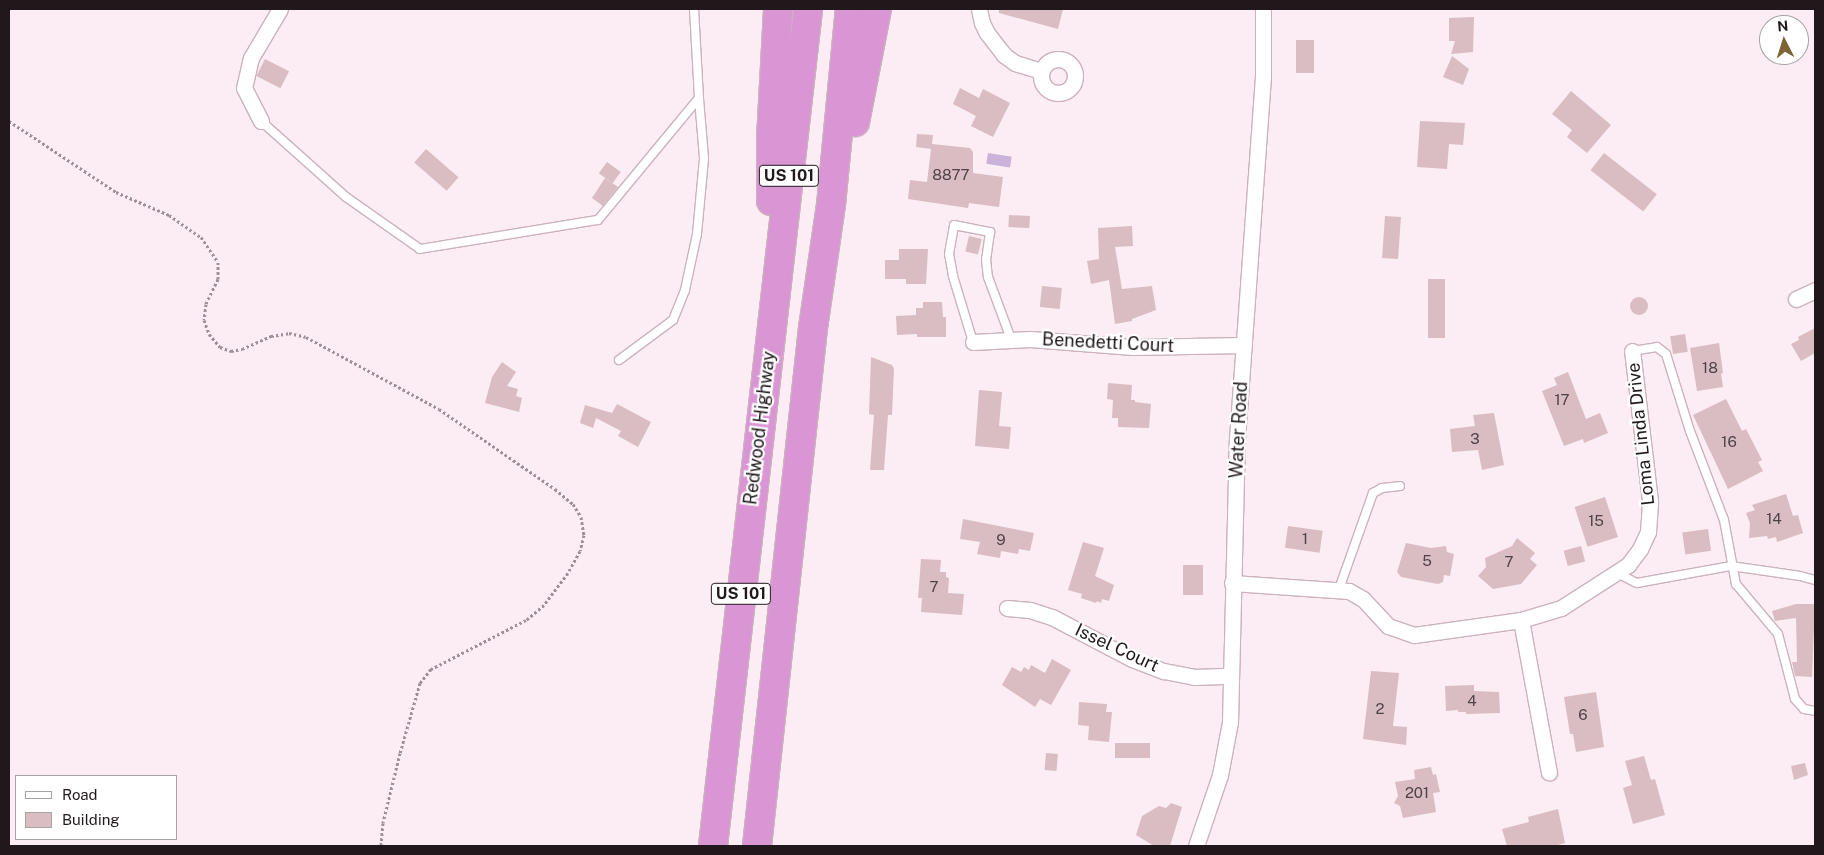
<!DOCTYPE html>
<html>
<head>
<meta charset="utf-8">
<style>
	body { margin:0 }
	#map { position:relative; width:1824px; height:855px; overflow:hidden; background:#fcecf3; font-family:"Public Sans",sans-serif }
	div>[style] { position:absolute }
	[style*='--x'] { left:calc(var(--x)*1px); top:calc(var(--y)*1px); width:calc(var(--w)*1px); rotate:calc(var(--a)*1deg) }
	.water>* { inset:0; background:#cab2da; transform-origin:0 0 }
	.building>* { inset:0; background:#d9bdc2; transform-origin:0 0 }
	.round { border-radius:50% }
	.path>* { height:3px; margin-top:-1.5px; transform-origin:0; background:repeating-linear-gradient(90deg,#9d9096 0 2.5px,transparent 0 5px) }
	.roads { filter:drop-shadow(1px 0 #cbb2be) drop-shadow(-1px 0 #cbb2be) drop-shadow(0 1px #cbb2be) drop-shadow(0 -1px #cbb2be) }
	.lane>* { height:8px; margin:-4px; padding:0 4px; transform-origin:4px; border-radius:4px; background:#fff }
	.street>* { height:15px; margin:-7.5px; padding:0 7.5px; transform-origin:7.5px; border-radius:7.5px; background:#fff }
	.street>.ring { margin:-7.5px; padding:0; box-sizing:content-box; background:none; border:15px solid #fff; border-radius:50% }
	.highway>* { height:28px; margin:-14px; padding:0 14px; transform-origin:14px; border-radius:14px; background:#da95d4 }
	span { translate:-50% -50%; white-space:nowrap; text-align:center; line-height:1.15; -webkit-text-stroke:4.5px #fff; paint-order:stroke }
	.number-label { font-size:15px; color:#4f4146 }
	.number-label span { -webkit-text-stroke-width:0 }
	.shield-label span { padding:1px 4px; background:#fff; border:1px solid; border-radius:4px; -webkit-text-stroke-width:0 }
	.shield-label { font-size:16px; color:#21181c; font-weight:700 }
	.street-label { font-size:18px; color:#21181c }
	.frame { position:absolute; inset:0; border:10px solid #21181c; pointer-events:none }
	.legend { position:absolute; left:15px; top:775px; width:162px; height:65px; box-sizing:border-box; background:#fff; border:1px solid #a6a3a4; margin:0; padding:6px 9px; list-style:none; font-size:15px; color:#21181c }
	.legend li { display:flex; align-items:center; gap:10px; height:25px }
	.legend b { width:25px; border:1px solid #a6a3a4 }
	.north { position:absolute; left:1759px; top:15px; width:50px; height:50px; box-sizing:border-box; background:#fff; border:1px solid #a6a3a4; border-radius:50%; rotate:355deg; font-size:14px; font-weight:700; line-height:20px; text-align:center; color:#21181c }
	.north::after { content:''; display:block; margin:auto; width:18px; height:22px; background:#7d6234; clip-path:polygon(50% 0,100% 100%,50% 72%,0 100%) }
</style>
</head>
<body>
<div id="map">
	<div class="water">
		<i style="left:988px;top:153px;width:24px;height:11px;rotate:9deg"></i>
	</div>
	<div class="building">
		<i style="clip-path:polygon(999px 9px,1063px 9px,1058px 29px,999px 13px)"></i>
		<i style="clip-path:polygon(1474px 17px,1473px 52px,1451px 54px,1455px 41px,1449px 41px,1449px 18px)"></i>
		<i style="left:1296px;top:40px;width:18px;height:33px"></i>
		<i style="clip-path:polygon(1452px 56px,1469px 69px,1463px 85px,1443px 77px)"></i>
		<i style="left:265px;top:59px;width:27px;height:19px;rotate:27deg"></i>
		<i style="clip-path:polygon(960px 88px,979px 98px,983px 89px,1010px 103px,993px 137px,971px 126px,976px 116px,953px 104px)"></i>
		<i style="clip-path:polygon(1571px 91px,1611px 125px,1587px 153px,1567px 137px,1572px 130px,1552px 114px)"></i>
		<i style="clip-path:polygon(1420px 121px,1465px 123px,1463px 145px,1449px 144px,1447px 169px,1417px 167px)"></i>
		<i style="clip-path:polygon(917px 134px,933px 135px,932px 144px,970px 148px,973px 152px,973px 173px,1003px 177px,999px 207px,969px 203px,968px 208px,908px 199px,910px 180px,927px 182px,931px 149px,916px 147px)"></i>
		<i style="left:426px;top:149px;width:43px;height:18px;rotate:41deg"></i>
		<i style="left:1604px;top:153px;width:67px;height:22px;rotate:38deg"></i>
		<i style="left:607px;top:162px;width:17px;height:14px;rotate:36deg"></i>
		<i style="clip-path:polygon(605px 178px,618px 187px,603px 206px,592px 198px)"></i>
		<i style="left:1009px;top:215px;width:21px;height:12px;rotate:3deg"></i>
		<i style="left:1385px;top:216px;width:16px;height:42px;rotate:4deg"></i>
		<i style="clip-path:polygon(1132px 226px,1133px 246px,1115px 247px,1122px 289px,1152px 286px,1156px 310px,1132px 319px,1132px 321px,1115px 324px,1109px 280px,1091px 284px,1087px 261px,1099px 259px,1098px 228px)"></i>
		<i style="left:969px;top:236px;width:13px;height:16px;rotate:13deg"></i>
		<i style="clip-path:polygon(899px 249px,928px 249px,926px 284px,906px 284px,906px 279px,885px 279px,885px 260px,899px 260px)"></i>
		<i style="left:1428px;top:279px;width:17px;height:59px"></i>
		<i style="left:1042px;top:286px;width:20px;height:21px;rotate:6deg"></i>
		<i class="round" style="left:1630px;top:297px;width:18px;height:18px"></i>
		<i style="clip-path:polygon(923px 302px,942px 302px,943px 317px,946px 317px,946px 337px,917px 337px,917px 334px,897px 335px,896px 316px,916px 315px,916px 308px,923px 308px)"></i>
		<i style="clip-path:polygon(1815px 328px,1815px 353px,1801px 361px,1791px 344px,1799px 340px,1798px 337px)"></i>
		<i style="left:1685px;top:334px;width:18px;height:15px;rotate:81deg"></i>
		<i style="clip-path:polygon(1719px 343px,1723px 373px,1721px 374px,1723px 387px,1697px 391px,1690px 348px)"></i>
		<i style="clip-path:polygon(871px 357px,892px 365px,894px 369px,892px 415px,888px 415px,884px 470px,870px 470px,874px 415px,869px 414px)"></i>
		<i style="clip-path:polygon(502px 362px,516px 372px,507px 386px,518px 389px,516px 396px,522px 398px,519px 412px,485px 403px,492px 377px)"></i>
		<i style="clip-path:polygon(1568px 372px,1586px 419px,1600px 413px,1608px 433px,1584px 443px,1583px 439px,1564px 446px,1542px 391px,1557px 385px,1554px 378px)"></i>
		<i style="clip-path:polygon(1108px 383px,1132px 385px,1131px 400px,1135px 400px,1135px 402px,1151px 404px,1149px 428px,1118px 427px,1118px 418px,1112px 418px,1113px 400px,1107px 399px)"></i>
		<i style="clip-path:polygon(979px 390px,1002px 392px,999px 426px,1011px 427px,1009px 449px,975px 446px)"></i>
		<i style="clip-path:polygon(1726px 399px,1742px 431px,1746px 429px,1762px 460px,1758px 462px,1763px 471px,1728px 489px,1693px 415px)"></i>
		<i style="clip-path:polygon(617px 404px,651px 422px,638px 447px,618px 436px,621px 431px,596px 418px,593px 428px,580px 423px,585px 405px,612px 413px)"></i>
		<i style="clip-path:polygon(1494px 413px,1504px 465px,1482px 470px,1478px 450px,1452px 452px,1450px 429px,1475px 426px,1473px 415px)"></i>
		<i style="clip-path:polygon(1786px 494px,1793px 516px,1798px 515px,1803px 533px,1777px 542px,1776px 537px,1768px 539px,1767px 536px,1749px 538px,1750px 523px,1746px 513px,1755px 510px,1752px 505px)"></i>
		<i style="left:1605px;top:497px;width:42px;height:32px;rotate:72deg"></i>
		<i style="clip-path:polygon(963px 519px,1034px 533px,1030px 551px,1019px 549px,1018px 554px,1001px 551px,1000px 558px,977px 554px,980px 542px,960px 539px)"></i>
		<i style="left:1288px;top:526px;width:35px;height:22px;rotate:8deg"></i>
		<i style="left:1708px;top:529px;width:22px;height:26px;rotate:82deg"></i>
		<i style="clip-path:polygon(1517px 538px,1535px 553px,1530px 559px,1537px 565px,1521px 584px,1493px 589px,1478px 576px,1486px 567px,1485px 558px,1512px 546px)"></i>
		<i style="clip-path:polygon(1083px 542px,1104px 548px,1095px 576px,1114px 585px,1109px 601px,1102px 599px,1101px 603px,1097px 601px,1096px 603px,1081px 598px,1082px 594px,1068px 590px)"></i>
		<i style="clip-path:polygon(1406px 543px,1431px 548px,1446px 546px,1447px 552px,1454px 554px,1450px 576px,1444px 575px,1443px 582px,1438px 584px,1401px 577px,1397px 572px)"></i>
		<i style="left:1581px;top:546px;width:16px;height:18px;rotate:75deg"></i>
		<i style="clip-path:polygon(921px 559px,941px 560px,940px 572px,946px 572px,946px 577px,949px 578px,948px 593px,964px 594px,962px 615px,921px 612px,922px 598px,918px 598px)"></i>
		<i style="left:1183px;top:565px;width:20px;height:30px"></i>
		<i style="clip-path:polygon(1796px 604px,1815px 604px,1812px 677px,1795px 676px,1792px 662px,1797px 662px,1796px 618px,1775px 621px,1772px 611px)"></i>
		<i style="clip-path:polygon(1052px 659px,1071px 670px,1051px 705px,1040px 699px,1035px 707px,1002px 685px,1012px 667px,1021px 672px,1024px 667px,1029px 670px,1031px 665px,1045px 673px)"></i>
		<i style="clip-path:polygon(1371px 671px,1399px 673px,1393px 726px,1407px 727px,1406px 745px,1363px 739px)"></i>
		<i style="clip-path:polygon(1474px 685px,1474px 691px,1499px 692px,1500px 713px,1466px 714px,1466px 712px,1458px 712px,1458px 710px,1446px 711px,1445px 686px)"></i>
		<i style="clip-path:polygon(1596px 692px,1604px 747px,1576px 752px,1573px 734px,1570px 734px,1564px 697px)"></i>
		<i style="clip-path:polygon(1079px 702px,1107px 704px,1106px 712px,1112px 712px,1109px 742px,1088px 740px,1089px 726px,1078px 725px)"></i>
		<i style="left:1115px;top:743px;width:35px;height:15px"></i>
		<i style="left:1046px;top:753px;width:12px;height:17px;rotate:5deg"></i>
		<i style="clip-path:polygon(1644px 756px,1651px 780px,1655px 779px,1665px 815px,1633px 824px,1623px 788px,1632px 785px,1625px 761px)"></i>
		<i style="clip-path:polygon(1805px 763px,1808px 775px,1794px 780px,1791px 766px)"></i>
		<i style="clip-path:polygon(1431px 767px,1433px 775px,1436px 774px,1440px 792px,1433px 793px,1436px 812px,1403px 818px,1400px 806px,1394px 803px,1398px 796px,1395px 782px,1415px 779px,1414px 770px)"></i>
		<i style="clip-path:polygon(1171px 803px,1182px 807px,1170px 846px,1154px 846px,1136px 835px,1142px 816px,1159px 806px,1166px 808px)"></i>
		<i style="clip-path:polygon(1558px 809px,1565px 843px,1554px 846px,1507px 846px,1502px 829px,1529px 822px,1528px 817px)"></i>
	</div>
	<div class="path">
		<i style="--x:9;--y:121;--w:128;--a:33.6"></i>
		<i style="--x:116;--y:192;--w:58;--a:23.5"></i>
		<i style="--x:169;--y:215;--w:39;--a:35"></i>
		<i style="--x:201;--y:237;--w:30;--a:56"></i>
		<i style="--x:218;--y:262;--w:17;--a:90"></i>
		<i style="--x:218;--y:279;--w:28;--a:116"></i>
		<i style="--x:206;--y:304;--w:16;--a:97"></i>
		<i style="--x:204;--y:320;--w:15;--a:70"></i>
		<i style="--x:209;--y:334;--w:17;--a:50"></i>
		<i style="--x:220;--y:347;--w:12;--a:20"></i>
		<i style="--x:231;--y:351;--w:11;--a:-10"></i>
		<i style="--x:242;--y:349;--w:32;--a:-24"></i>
		<i style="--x:271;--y:336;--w:18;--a:-9"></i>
		<i style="--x:289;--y:333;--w:17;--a:13"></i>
		<i style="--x:306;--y:337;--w:151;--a:28.4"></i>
		<i style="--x:439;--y:409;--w:141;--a:34.6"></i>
		<i style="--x:555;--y:489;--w:23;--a:40"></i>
		<i style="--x:573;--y:504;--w:15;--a:58"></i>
		<i style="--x:581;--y:517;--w:18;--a:81"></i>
		<i style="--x:584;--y:535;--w:16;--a:104"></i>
		<i style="--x:580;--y:551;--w:25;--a:119"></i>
		<i style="--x:568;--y:573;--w:40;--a:127"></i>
		<i style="--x:544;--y:605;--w:23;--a:140"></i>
		<i style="--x:526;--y:620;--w:107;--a:152.7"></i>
		<i style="--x:431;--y:669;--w:18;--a:128"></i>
		<i style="--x:420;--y:683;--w:73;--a:105.9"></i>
		<i style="--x:400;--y:753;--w:72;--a:103.7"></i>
		<i style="--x:383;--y:823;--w:23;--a:95"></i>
	</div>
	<div class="roads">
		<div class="lane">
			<i style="--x:261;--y:121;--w:114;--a:41.8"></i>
			<i style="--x:346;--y:197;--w:90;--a:35.1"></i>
			<i style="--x:420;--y:249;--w:180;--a:-9.3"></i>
			<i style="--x:598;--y:220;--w:158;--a:-50.4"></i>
			<i style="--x:699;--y:98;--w:89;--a:-93.2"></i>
			<i style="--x:973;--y:342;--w:69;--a:-106.9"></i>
			<i style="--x:953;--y:276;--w:22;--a:-100"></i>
			<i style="--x:949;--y:254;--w:29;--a:-80"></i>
			<i style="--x:954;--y:225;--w:37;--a:11"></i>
			<i style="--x:990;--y:232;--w:27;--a:98"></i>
			<i style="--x:986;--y:259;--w:18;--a:84"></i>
			<i style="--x:988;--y:277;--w:66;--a:69.6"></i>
			<i style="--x:1632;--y:351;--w:25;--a:-9"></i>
			<i style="--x:1657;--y:347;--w:11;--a:38"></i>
			<i style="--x:1666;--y:354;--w:81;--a:72.7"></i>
			<i style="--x:1690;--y:431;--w:95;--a:69.1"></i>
			<i style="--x:1724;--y:520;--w:65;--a:79.4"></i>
			<i style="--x:1736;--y:584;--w:65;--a:50"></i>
			<i style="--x:1778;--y:634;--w:67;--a:75.3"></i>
			<i style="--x:1795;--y:699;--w:13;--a:48"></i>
			<i style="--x:1804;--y:709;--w:11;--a:10"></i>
			<i style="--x:619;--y:360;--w:67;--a:-36.5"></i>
			<i style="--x:673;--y:320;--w:32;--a:-68"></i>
			<i style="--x:685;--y:290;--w:57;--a:-77.9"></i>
			<i style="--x:697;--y:234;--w:76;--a:-84.7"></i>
			<i style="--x:704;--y:158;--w:60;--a:-94.8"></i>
			<i style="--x:1617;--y:573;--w:22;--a:27"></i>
			<i style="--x:1637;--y:583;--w:96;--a:-10.3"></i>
			<i style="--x:1731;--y:566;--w:70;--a:8.2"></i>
			<i style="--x:1800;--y:576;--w:16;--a:15"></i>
			<i style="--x:1339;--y:589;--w:102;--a:-70.5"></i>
			<i style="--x:1373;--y:493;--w:10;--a:-29"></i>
			<i style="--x:1382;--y:488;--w:18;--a:-6"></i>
		</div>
		<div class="street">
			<i style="--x:979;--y:9;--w:14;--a:78"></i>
			<i style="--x:982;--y:23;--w:11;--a:63"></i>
			<i style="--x:987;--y:33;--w:28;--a:52"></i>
			<i style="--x:1004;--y:55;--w:14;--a:36"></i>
			<i style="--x:1015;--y:63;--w:27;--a:17"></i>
			<i class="ring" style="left:1041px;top:59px;width:19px;height:19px"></i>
			<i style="--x:261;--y:121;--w:37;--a:-117"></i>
			<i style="--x:244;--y:88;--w:31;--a:-77"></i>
			<i style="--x:251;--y:58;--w:57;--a:-59.4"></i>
			<i style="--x:1796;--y:299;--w:21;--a:-25"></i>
			<i style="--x:973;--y:342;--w:57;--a:-3"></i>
			<i style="--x:1030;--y:339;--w:103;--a:4.4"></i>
			<i style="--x:1133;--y:347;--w:111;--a:-1"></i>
			<i style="--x:1232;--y:583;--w:117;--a:3.9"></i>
			<i style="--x:1349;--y:591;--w:16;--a:30"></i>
			<i style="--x:1363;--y:599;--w:37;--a:47"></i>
			<i style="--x:1388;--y:626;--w:28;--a:19"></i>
			<i style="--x:1414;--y:635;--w:108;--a:-8"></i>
			<i style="--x:1521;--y:620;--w:42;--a:-16.7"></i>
			<i style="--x:1561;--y:608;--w:80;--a:-32.7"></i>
			<i style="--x:1628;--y:565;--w:20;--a:-53"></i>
			<i style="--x:1640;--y:549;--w:19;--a:-65"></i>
			<i style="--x:1648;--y:532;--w:31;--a:-86"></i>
			<i style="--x:1650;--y:501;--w:151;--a:-96.8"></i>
			<i style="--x:1007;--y:608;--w:23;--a:5"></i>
			<i style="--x:1030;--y:610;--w:23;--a:18"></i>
			<i style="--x:1052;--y:617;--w:90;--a:27.7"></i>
			<i style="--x:1132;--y:659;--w:34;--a:21"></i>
			<i style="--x:1164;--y:671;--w:31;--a:11"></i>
			<i style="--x:1194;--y:677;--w:36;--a:-2"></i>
			<i style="--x:1521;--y:620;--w:155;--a:79.6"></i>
			<i style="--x:1196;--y:846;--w:75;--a:-71.3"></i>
			<i style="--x:1220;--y:775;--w:54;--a:-79.3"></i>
			<i style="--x:1230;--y:722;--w:283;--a:-88.6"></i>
			<i style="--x:1237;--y:439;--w:362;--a:-85.9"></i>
			<i style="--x:1263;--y:78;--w:69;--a:-90"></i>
		</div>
		<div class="highway">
			<i style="--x:855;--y:122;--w:115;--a:-79"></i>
			<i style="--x:771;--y:201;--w:62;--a:-90"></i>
			<i style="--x:771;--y:139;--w:130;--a:-86.9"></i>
			<i style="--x:713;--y:846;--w:842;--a:-83.52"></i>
			<i style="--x:757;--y:846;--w:521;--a:-83.83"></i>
			<i style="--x:813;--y:328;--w:124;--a:-81.7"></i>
			<i style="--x:831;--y:205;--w:197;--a:-84.5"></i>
		</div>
	</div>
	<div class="number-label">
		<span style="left:951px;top:175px">8877</span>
		<span style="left:1710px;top:368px">18</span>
		<span style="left:1562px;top:400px">17</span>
		<span style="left:1475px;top:439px">3</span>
		<span style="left:1729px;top:442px">16</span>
		<span style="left:1774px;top:519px">14</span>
		<span style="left:1596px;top:521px">15</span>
		<span style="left:1305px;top:539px">1</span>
		<span style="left:1001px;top:540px">9</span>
		<span style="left:1427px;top:561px">5</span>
		<span style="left:1509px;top:562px">7</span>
		<span style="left:934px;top:587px">7</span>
		<span style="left:1472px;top:701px">4</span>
		<span style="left:1380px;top:709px">2</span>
		<span style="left:1583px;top:715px">6</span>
		<span style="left:1417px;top:793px">201</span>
	</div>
	<div class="shield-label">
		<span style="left:789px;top:176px">US 101</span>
		<span style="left:741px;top:594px">US 101</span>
	</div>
	<div class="street-label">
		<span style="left:1108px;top:343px;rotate:3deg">Benedetti Court</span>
		<span style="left:760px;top:428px;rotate:-83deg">Redwood Highway</span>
		<span style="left:1239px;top:430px;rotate:-87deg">Water Road</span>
		<span style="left:1641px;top:434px;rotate:-96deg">Loma Linda Drive</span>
		<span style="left:1117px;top:648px;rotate:25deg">Issel Court</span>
	</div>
	<div class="frame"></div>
	<ul class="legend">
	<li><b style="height:6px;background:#fff"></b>Road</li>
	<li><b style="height:14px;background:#d9bdc2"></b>Building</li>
	</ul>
	<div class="north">N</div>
</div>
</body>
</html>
